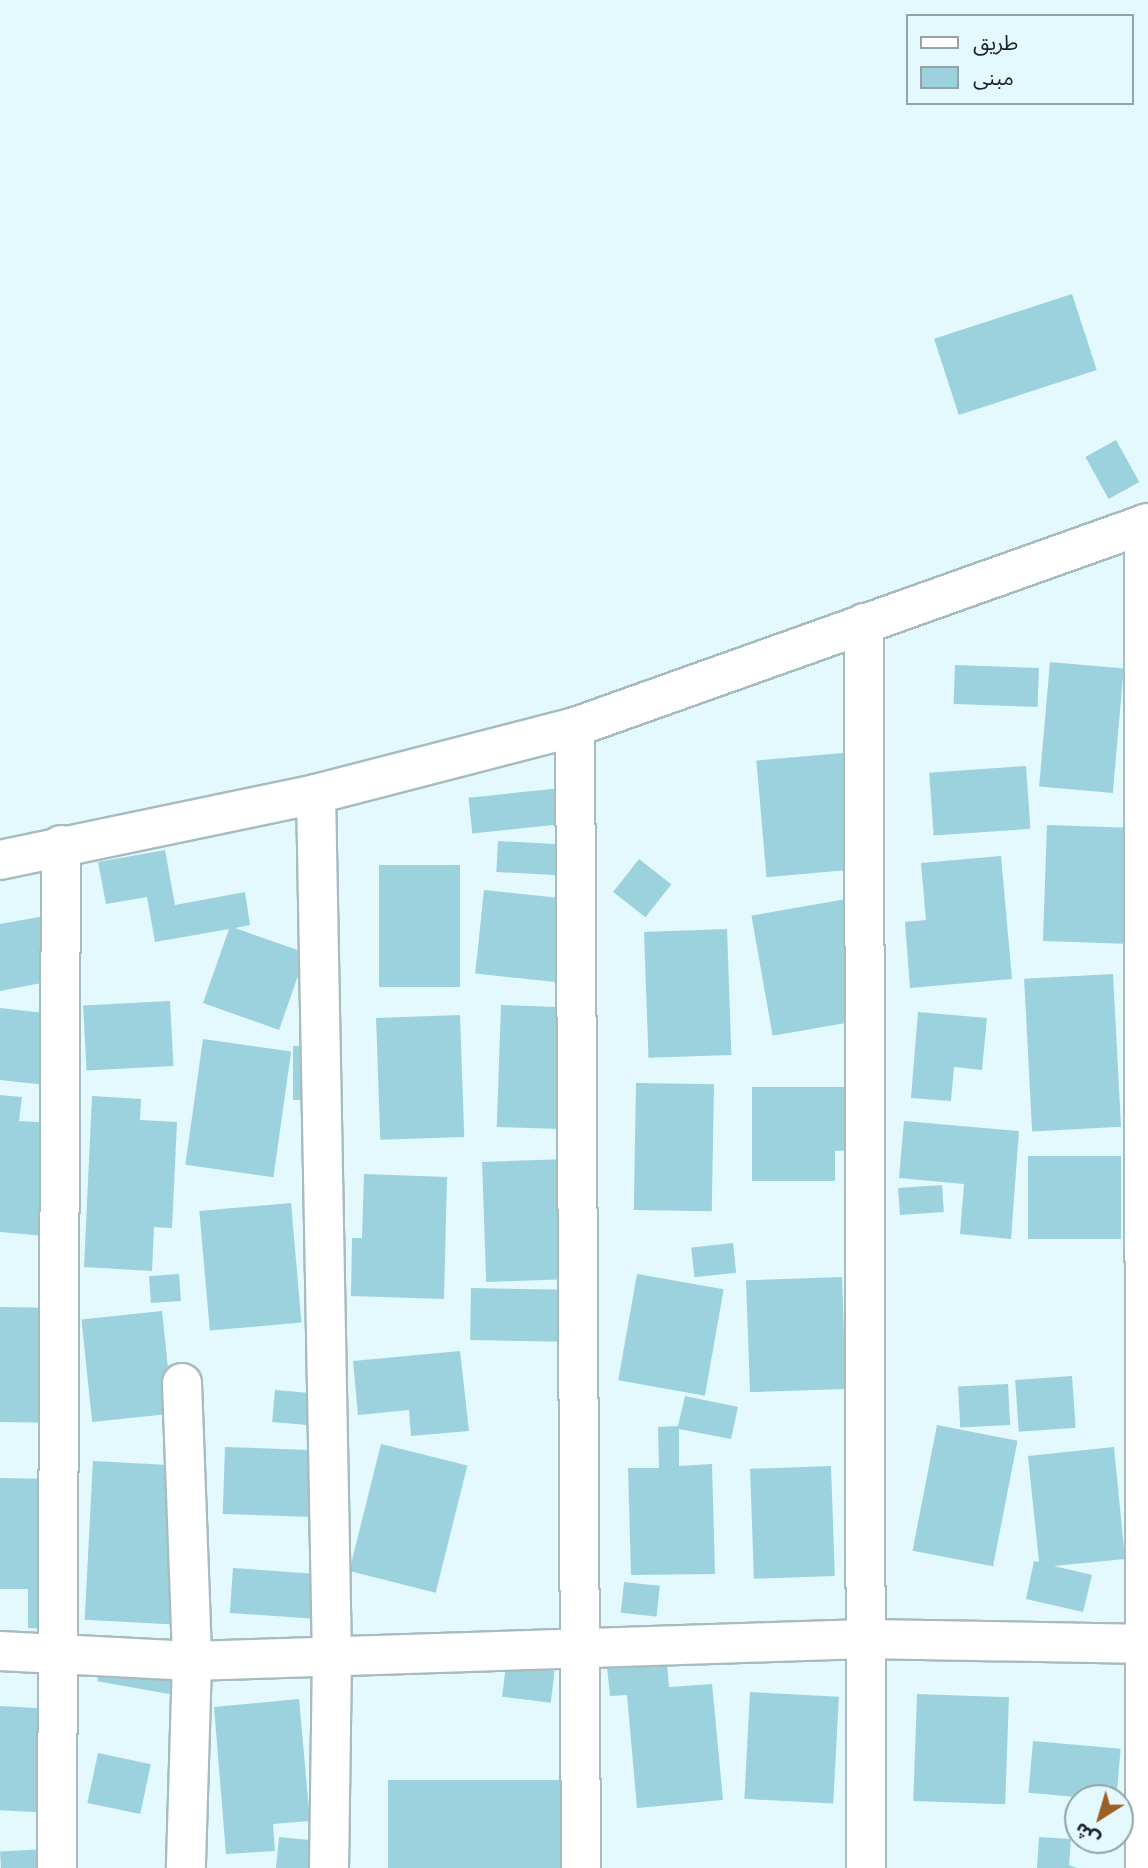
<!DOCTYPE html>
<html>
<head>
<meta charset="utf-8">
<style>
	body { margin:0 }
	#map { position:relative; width:1148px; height:1868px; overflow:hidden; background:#e3f9fe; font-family:"Nunito Sans","Noto Sans Arabic",sans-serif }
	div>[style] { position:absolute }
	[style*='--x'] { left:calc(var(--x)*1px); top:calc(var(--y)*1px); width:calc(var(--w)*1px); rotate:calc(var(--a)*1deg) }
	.building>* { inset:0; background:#9cd2dd; transform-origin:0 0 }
	.roads { filter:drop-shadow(2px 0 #a6bcc0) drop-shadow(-2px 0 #a6bcc0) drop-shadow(0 2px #a6bcc0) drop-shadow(0 -2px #a6bcc0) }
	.street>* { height:38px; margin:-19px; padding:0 19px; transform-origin:19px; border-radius:19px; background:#fff }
	.secondary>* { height:38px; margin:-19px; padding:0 19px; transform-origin:19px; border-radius:19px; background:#fff }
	span { translate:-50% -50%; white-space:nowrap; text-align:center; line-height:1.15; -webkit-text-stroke:6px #e3f9fe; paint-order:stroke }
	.legend { position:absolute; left:906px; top:14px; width:228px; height:91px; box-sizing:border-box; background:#e3f9fe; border:2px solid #93a3a7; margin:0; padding:9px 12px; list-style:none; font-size:21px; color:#1b2325 }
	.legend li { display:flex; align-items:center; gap:14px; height:35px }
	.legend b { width:35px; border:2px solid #93a3a7 }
	.north { position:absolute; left:1064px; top:1784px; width:70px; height:70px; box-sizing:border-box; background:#e3f9fe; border:2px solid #93a3a7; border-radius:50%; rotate:217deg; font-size:19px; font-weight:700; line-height:28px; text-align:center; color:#1b2325 }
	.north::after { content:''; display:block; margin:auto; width:24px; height:32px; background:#9d6024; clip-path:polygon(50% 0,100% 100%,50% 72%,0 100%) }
</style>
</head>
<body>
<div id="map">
	<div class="building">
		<i style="left:1072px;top:294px;width:80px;height:145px;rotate:72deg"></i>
		<i style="left:1116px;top:440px;width:48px;height:35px;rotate:61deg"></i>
		<i style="left:1050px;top:662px;width:74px;height:125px;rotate:5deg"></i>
		<i style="left:955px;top:665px;width:84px;height:39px;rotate:2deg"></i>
		<i style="left:843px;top:753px;width:117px;height:87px;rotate:85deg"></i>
		<i style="left:1026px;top:766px;width:63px;height:97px;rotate:86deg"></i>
		<i style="left:571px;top:787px;width:36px;height:103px;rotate:84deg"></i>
		<i style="left:1047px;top:825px;width:81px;height:116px;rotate:2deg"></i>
		<i style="left:498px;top:841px;width:63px;height:31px;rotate:3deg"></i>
		<i style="clip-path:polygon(165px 850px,175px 905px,245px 892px,250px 925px,235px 928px,306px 953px,279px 1030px,203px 1003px,229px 929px,155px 942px,147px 897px,106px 904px,98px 862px)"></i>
		<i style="clip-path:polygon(1001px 856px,1012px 979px,910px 988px,905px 922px,926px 920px,921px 863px)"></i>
		<i style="left:639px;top:859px;width:41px;height:42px;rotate:38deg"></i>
		<i style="left:379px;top:865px;width:81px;height:122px"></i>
		<i style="left:484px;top:890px;width:88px;height:84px;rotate:6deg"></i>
		<i style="left:846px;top:899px;width:122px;height:96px;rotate:80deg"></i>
		<i style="clip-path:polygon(45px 916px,57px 980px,0 991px,0 924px)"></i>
		<i style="left:727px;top:929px;width:126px;height:83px;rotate:88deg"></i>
		<i style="left:1113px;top:974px;width:153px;height:89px;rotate:87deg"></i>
		<i style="left:170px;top:1001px;width:65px;height:87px;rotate:87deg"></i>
		<i style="left:501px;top:1005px;width:83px;height:122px;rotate:2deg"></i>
		<i style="clip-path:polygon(0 1008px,54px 1014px,46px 1085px,0 1080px)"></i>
		<i style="clip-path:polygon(918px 1012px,987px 1018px,982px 1070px,954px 1067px,951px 1101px,911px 1098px)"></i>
		<i style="left:460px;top:1015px;width:122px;height:84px;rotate:88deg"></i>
		<i style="left:203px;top:1039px;width:89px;height:127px;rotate:8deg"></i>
		<i style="left:293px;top:1046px;width:27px;height:54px"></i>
		<i style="left:636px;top:1083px;width:78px;height:127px;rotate:1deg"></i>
		<i style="clip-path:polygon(752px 1087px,858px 1087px,858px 1150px,835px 1151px,835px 1181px,752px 1181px)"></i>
		<i style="clip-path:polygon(0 1095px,22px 1097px,19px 1121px,54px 1123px,46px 1236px,0 1232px)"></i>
		<i style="clip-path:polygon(92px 1096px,141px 1099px,140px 1120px,177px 1122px,172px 1228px,154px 1227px,152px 1271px,84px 1267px)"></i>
		<i style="clip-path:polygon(904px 1121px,1019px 1131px,1011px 1239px,960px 1234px,964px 1184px,899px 1178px)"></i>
		<i style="left:1028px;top:1156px;width:93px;height:83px"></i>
		<i style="left:567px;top:1159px;width:120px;height:85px;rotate:88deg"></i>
		<i style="clip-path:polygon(364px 1174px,447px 1177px,444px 1299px,351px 1296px,352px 1238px,362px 1238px)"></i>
		<i style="left:942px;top:1185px;width:27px;height:44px;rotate:86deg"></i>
		<i style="left:291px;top:1203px;width:120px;height:92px;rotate:85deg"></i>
		<i style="left:733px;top:1243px;width:30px;height:42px;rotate:84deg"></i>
		<i style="left:179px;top:1274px;width:27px;height:30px;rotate:86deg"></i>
		<i style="left:637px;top:1274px;width:88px;height:108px;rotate:10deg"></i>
		<i style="left:842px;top:1277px;width:112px;height:96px;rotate:88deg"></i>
		<i style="left:471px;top:1288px;width:110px;height:52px;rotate:1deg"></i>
		<i style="left:0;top:1307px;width:50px;height:115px;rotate:1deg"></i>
		<i style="left:162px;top:1311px;width:103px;height:81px;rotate:84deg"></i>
		<i style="clip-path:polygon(460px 1351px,469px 1431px,411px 1436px,409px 1410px,358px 1415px,353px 1361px)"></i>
		<i style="left:1072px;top:1376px;width:52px;height:57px;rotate:86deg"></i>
		<i style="left:1008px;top:1384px;width:41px;height:50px;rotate:87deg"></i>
		<i style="left:275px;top:1390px;width:47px;height:32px;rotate:5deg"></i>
		<i style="clip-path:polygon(685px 1396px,738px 1407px,731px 1439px,679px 1429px,679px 1466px,712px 1464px,715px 1574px,631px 1575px,628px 1468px,659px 1468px,658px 1427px,678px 1426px)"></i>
		<i style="left:937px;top:1425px;width:82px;height:128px;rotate:11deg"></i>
		<i style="left:381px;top:1444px;width:89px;height:131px;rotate:14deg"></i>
		<i style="left:225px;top:1447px;width:104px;height:67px;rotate:2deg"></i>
		<i style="clip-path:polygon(1114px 1447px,1125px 1559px,1054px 1566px,1092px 1575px,1083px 1612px,1026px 1599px,1034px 1561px,1039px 1562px,1028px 1456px)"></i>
		<i style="left:93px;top:1461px;width:85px;height:159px;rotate:3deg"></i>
		<i style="left:831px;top:1466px;width:110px;height:81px;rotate:88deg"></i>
		<i style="clip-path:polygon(0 1478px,53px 1479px,51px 1629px,28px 1628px,28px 1589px,0 1589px)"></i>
		<i style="left:233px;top:1568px;width:95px;height:45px;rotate:4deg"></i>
		<i style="left:624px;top:1582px;width:36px;height:31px;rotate:6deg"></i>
		<i style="left:105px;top:1638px;width:90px;height:44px;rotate:10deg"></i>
		<i style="clip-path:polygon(666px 1651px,669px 1687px,712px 1684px,723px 1800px,637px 1808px,627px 1695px,610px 1696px,606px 1657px)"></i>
		<i style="left:506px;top:1665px;width:49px;height:32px;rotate:7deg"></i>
		<i style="left:750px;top:1692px;width:89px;height:107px;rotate:3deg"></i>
		<i style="left:917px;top:1694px;width:92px;height:107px;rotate:2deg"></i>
		<i style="clip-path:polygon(299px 1699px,310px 1821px,273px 1824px,275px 1851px,226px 1854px,214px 1707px)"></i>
		<i style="left:0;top:1706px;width:55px;height:104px;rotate:3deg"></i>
		<i style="left:1033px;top:1741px;width:88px;height:52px;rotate:5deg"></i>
		<i style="left:98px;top:1753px;width:54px;height:51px;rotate:12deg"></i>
		<i style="left:388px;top:1780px;width:183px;height:88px"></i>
		<i style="clip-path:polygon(279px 1837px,330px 1842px,328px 1868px,276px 1868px)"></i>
		<i style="clip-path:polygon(1039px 1837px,1071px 1839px,1069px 1865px,1077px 1868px,1037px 1868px)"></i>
		<i style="left:65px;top:1848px;width:20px;height:65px;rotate:87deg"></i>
	</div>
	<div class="roads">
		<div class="street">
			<i style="--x:1144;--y:524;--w:1344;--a:89.96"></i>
			<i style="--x:864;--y:623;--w:1245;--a:89.91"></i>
			<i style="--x:575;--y:727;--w:1141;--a:89.7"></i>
			<i style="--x:316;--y:794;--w:861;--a:88.94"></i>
			<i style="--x:332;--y:1655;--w:213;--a:90.8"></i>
			<i style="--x:182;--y:1383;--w:278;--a:87.9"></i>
			<i style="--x:192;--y:1661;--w:207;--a:91.7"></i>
			<i style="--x:0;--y:1651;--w:192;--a:3"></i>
			<i style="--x:192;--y:1661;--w:674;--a:-1.87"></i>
			<i style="--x:866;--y:1639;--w:282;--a:1"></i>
			<i style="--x:57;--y:1868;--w:1023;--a:-89.78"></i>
		</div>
		<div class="secondary">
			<i style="--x:0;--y:860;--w:323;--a:-11.8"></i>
			<i style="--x:316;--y:794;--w:268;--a:-14.5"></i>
			<i style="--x:575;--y:727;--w:608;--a:-19.6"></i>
		</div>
	</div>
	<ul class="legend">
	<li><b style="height:9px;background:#fff"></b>طريق</li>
	<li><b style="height:19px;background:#9cd2dd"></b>مبنى</li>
	</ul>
	<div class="north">ش</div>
</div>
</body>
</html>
